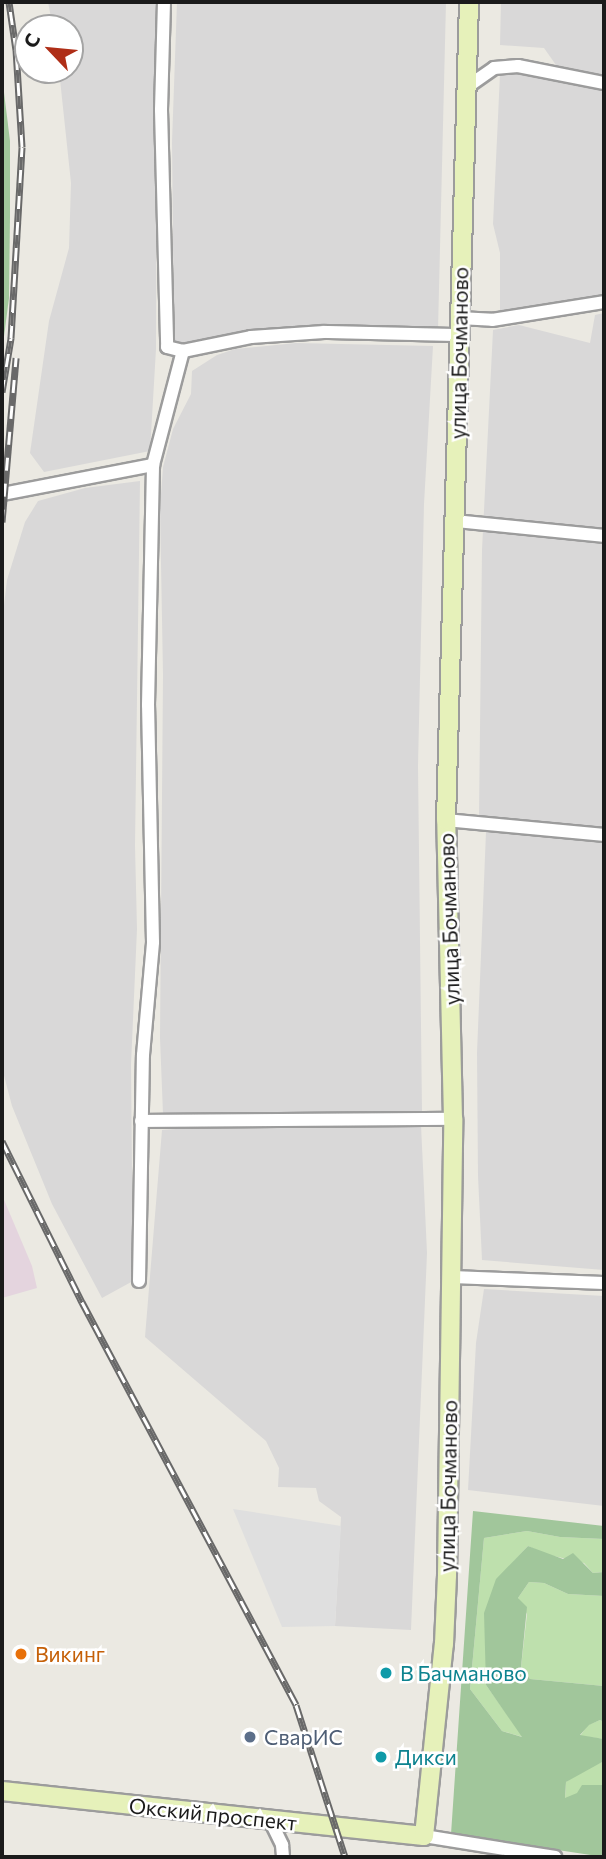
<!DOCTYPE html>
<html>
<head>
<meta charset="utf-8">
<style>
	body { margin:0 }
	#map { position:relative; width:606px; height:1859px; overflow:hidden; background:#ebe9e2; font-family:Commissioner,sans-serif }
	div>[style] { position:absolute }
	[style*='--x'] { left:calc(var(--x)*1px); top:calc(var(--y)*1px); width:calc(var(--w)*1px); rotate:calc(var(--a)*1deg) }
	.residential>* { inset:0; background:#d9d8d8 }
	.industrial>* { inset:0; background:#e4d4de }
	.grass>* { inset:0; background:#bee0ad }
	.forest>* { inset:0; background:#a1c69b }
	.parking>* { inset:0; background:#dfdfdf }
	.roads { filter:drop-shadow(2px 0 #9c9c9c) drop-shadow(-2px 0 #9c9c9c) drop-shadow(0 2px #9c9c9c) drop-shadow(0 -2px #9c9c9c) }
	.minor>* { height:12px; margin:-6px; padding:0 6px; transform-origin:6px; border-radius:6px; background:#fff }
	.secondary>* { height:18px; margin:-9px; padding:0 9px; transform-origin:9px; border-radius:9px; background:#e6f1ba }
	.rail>* { height:7px; margin-top:-3.5px; transform-origin:0; background:repeating-linear-gradient(90deg,#fff 0 13px,#696969 0 26px); box-sizing:border-box; border-block:2px solid #696969 }
	.dots>* { width:19px; height:19px; translate:-50% -50%; box-sizing:border-box; border:4px solid #fff; border-radius:50% }
	span { translate:-50% -50%; white-space:nowrap; text-align:center; line-height:1.15; -webkit-text-stroke:5px #fff; paint-order:stroke }
	.street-label { font-size:21px; color:#1b1b1b }
	.food-label { font-size:21px; color:#c56008 }
	.left { translate:0 -50%; text-align:left }
	.culture-label { font-size:21px; color:#0d838f }
	.service-label { font-size:21px; color:#4e5e75 }
	.frame { position:absolute; inset:0; border:4px solid #1b1b1b; pointer-events:none }
	.north { position:absolute; left:14px; top:14px; width:70px; height:70px; box-sizing:border-box; background:#fff; border:2px solid #a4a4a4; border-radius:50%; rotate:296deg; font-size:19px; font-weight:700; line-height:28px; text-align:center; color:#1b1b1b }
	.north::after { content:''; display:block; margin:auto; width:24px; height:32px; background:#af2e17; clip-path:polygon(50% 0,100% 100%,50% 72%,0 100%) }
</style>
</head>
<body>
<div id="map">
	<div class="residential">
		<i style="clip-path:polygon(48px 2px,157px 2px,156px 349px,150px 451px,44px 472px,30px 453px,49px 321px,69px 248px,71px 183px,59px 70px,70px 70px,70px 28px,53px 28px)"></i>
		<i style="clip-path:polygon(177px 2px,446px 2px,438px 330px,189px 345px,174px 341px,172px 142px)"></i>
		<i style="clip-path:polygon(501px 2px,604px 2px,604px 75px,556px 65px,544px 48px,500px 45px)"></i>
		<i style="clip-path:polygon(524px 73px,604px 88px,604px 297px,578px 299px,526px 312px,500px 310px,500px 253px,493px 224px,500px 74px)"></i>
		<i style="clip-path:polygon(604px 313px,604px 830px,479px 817px,482px 550px,493px 330px,519px 325px,590px 343px,595px 315px)"></i>
		<i style="clip-path:polygon(296px 343px,433px 346px,424px 504px,418px 766px,422px 1111px,369px 1115px,163px 1114px,160px 1038px,163px 675px,160px 508px,163px 467px,173px 429px,191px 394px,192px 371px,217px 355px,235px 349px)"></i>
		<i style="clip-path:polygon(140px 481px,135px 846px,137px 929px,131px 1065px,133px 1281px,102px 1298px,52px 1204px,12px 1106px,2px 1068px,2px 622px,7px 580px,25px 522px,38px 501px,85px 488px)"></i>
		<i style="clip-path:polygon(486px 832px,604px 840px,604px 1270px,482px 1260px,478px 1176px,477px 1053px)"></i>
		<i style="clip-path:polygon(244px 1124px,421px 1125px,427px 1253px,411px 1630px,335px 1626px,341px 1517px,319px 1501px,316px 1488px,278px 1487px,279px 1468px,266px 1441px,145px 1337px,162px 1130px)"></i>
		<i style="clip-path:polygon(484px 1289px,604px 1296px,604px 1506px,468px 1490px,476px 1343px)"></i>
	</div>
	<div class="industrial">
		<i style="clip-path:polygon(2px 1195px,32px 1266px,37px 1288px,2px 1298px)"></i>
	</div>
	<div class="grass">
		<i style="clip-path:polygon(527px 1531px,560px 1537px,604px 1539px,604px 1572px,593px 1573px,584px 1563px,545px 1554px,528px 1546px,514px 1561px,486px 1685px,523px 1737px,502px 1731px,470px 1689px,484px 1538px)"></i>
		<i style="clip-path:polygon(529px 1582px,544px 1583px,568px 1594px,604px 1596px,604px 1686px,530px 1679px,521px 1667px,527px 1614px,518px 1598px)"></i>
		<i style="clip-path:polygon(600px 1720px,604px 1722px,604px 1739px,580px 1736px,588px 1725px)"></i>
		<i style="clip-path:polygon(604px 1761px,604px 1785px,565px 1799px,566px 1782px,576px 1774px)"></i>
	</div>
	<div class="forest">
		<i style="clip-path:polygon(2px 76px,10px 141px,10px 216px,9px 298px,2px 352px)"></i>
		<i style="clip-path:polygon(473px 1511px,604px 1526px,604px 1539px,560px 1537px,527px 1531px,484px 1538px,470px 1689px,502px 1731px,522px 1737px,486px 1685px,484px 1613px,496px 1579px,528px 1546px,563px 1559px,573px 1553px,593px 1573px,604px 1572px,604px 1596px,568px 1594px,544px 1583px,529px 1582px,518px 1598px,527px 1607px,521px 1667px,530px 1679px,604px 1686px,604px 1722px,600px 1720px,589px 1725px,580px 1735px,604px 1739px,604px 1761px,566px 1782px,565px 1798px,577px 1793px,582px 1785px,604px 1785px,604px 1857px,451px 1834px)"></i>
	</div>
	<div class="parking">
		<i style="clip-path:polygon(233px 1509px,341px 1526px,335px 1626px,282px 1627px)"></i>
	</div>
	<div class="roads">
		<div class="minor">
			<i style="--x:164;--y:2;--w:108;--a:91.6"></i>
			<i style="--x:161;--y:110;--w:237;--a:88.5"></i>
			<i style="--x:167;--y:347;--w:16;--a:14"></i>
			<i style="--x:467;--y:87;--w:33;--a:-35"></i>
			<i style="--x:494;--y:68;--w:24;--a:-5"></i>
			<i style="--x:518;--y:66;--w:88;--a:11.2"></i>
			<i style="--x:459;--y:318;--w:33;--a:3"></i>
			<i style="--x:492;--y:320;--w:113;--a:-9.1"></i>
			<i style="--x:2;--y:494;--w:154;--a:-10.9"></i>
			<i style="--x:153;--y:465;--w:118;--a:-75.3"></i>
			<i style="--x:183;--y:351;--w:69;--a:-11.6"></i>
			<i style="--x:251;--y:337;--w:73;--a:-3.9"></i>
			<i style="--x:324;--y:332;--w:135;--a:1.3"></i>
			<i style="--x:455;--y:521;--w:150;--a:5.7"></i>
			<i style="--x:446;--y:820;--w:159;--a:5.4"></i>
			<i style="--x:141;--y:1121;--w:312;--a:-0.4"></i>
			<i style="--x:452;--y:1277;--w:152;--a:2.3"></i>
			<i style="--x:139;--y:1281;--w:226;--a:-89"></i>
			<i style="--x:143;--y:1055;--w:113;--a:-84.9"></i>
			<i style="--x:153;--y:942;--w:237;--a:-91.2"></i>
			<i style="--x:148;--y:705;--w:240;--a:-88.8"></i>
			<i style="--x:270;--y:1820;--w:28;--a:64"></i>
			<i style="--x:282;--y:1845;--w:12;--a:85"></i>
			<i style="--x:424;--y:1836;--w:133;--a:9.1"></i>
		</div>
		<div class="secondary">
			<i style="--x:2;--y:1791;--w:424;--a:6.1"></i>
			<i style="--x:424;--y:1836;--w:193;--a:-84.1"></i>
			<i style="--x:444;--y:1644;--w:69;--a:-87.5"></i>
			<i style="--x:447;--y:1575;--w:456;--a:-89.2"></i>
			<i style="--x:453;--y:1119;--w:299;--a:-91.3"></i>
			<i style="--x:446;--y:820;--w:818;--a:-88.39"></i>
		</div>
	</div>
	<div class="rail">
		<i style="--x:2;--y:392;--w:55;--a:-80.5"></i>
		<i style="--x:11;--y:338;--w:191;--a:-86.7"></i>
		<i style="--x:22;--y:147;--w:97;--a:-93.5"></i>
		<i style="--x:16;--y:50;--w:49;--a:-98.3"></i>
		<i style="--x:2;--y:522;--w:165;--a:-85.1"></i>
		<i style="--x:2;--y:1141;--w:180;--a:63.6"></i>
		<i style="--x:82;--y:1302;--w:456;--a:62"></i>
		<i style="--x:296;--y:1705;--w:160;--a:72.1"></i>
	</div>
	<div class="dots">
		<i style="left:21px;top:1654px;background:#e8710a"></i>
		<i style="left:386px;top:1673px;background:#0f9aa8"></i>
		<i style="left:250px;top:1737px;background:#5c6f8a"></i>
		<i style="left:381px;top:1757px;background:#0f9aa8"></i>
	</div>
	<div class="street-label">
		<span style="left:459px;top:353px;rotate:-89deg">улица Бочманово</span>
		<span style="left:449px;top:919px;rotate:-92deg">улица Бочманово</span>
		<span style="left:448px;top:1486px;rotate:-89deg">улица Бочманово</span>
		<span style="left:213px;top:1814px;rotate:6deg">Окский проспект</span>
	</div>
	<div class="food-label">
		<span class="left" style="left:35px;top:1654px">Викинг</span>
	</div>
	<div class="culture-label">
		<span class="left" style="left:400px;top:1673px">В Бачманово</span>
		<span class="left" style="left:395px;top:1757px">Дикси</span>
	</div>
	<div class="service-label">
		<span class="left" style="left:264px;top:1737px">СварИС</span>
	</div>
	<div class="frame"></div>
	<div class="north">С</div>
</div>
</body>
</html>
